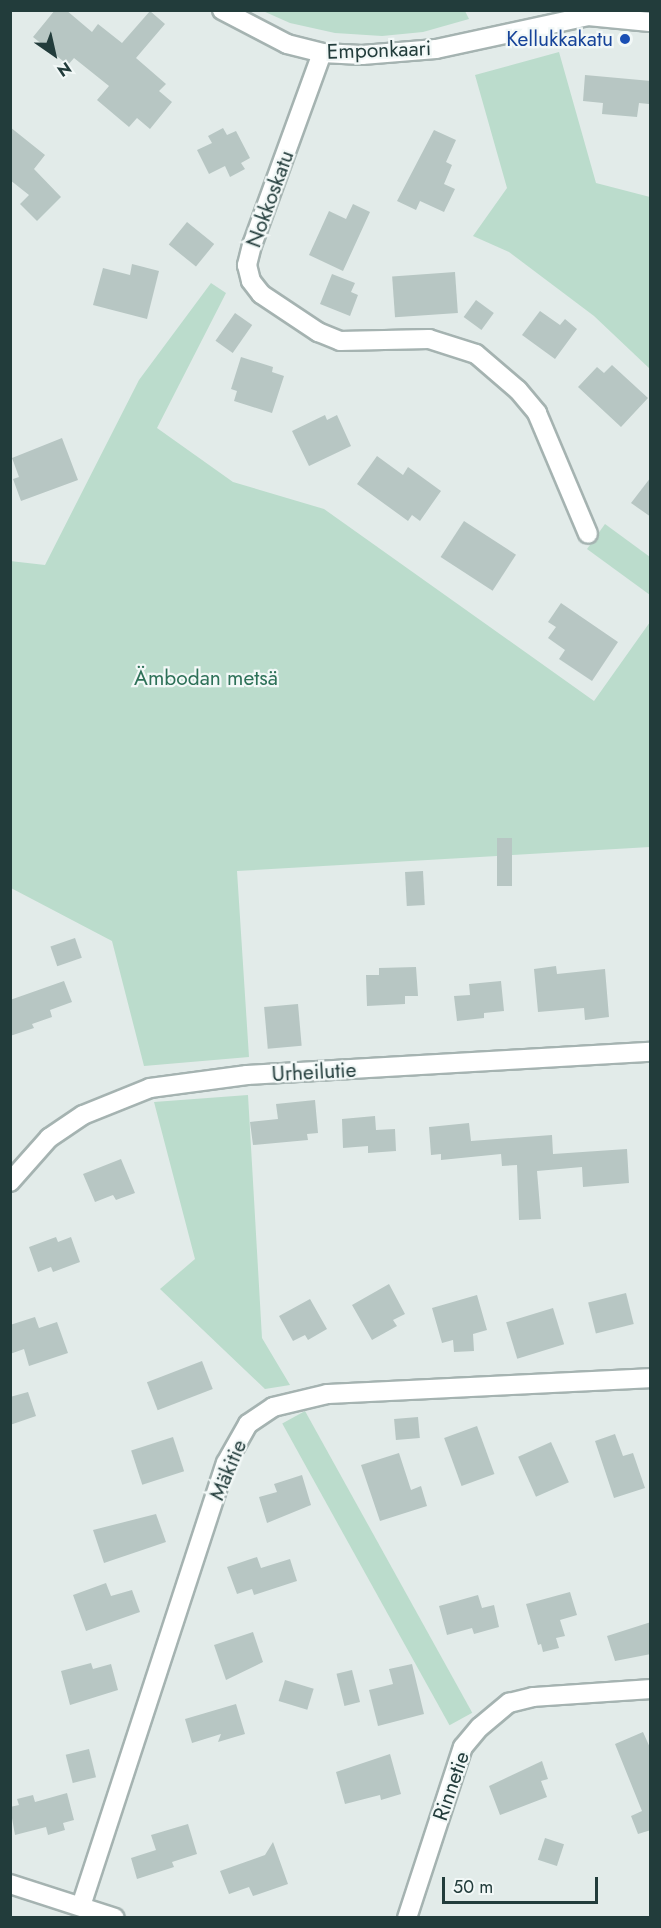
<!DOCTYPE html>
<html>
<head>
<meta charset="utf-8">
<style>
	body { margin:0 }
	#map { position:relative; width:661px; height:1928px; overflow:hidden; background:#e2ebe9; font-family:Jost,sans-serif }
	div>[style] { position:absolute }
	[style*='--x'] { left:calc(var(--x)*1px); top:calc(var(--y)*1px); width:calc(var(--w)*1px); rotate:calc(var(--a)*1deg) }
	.green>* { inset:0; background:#bbdccc; transform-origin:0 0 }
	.building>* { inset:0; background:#b7c6c3; transform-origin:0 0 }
	.roads { filter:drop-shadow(2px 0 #a5b3b1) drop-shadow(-2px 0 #a5b3b1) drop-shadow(0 2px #a5b3b1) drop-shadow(0 -2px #a5b3b1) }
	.street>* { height:18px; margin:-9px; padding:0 9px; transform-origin:9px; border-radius:9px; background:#fff }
	.secondary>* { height:18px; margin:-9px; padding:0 9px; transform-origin:9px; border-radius:9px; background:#fff }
	.dots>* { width:16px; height:16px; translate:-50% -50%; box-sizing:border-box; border:3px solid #f2f8f7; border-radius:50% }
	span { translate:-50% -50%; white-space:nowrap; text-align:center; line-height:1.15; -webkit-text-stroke:4.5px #f2f8f7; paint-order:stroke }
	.transit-label { font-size:21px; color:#164399 }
	.right { translate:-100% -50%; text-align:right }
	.street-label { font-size:21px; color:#223c3b }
	.park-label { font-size:21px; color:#2e7158 }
	.frame { position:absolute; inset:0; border:12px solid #223c3b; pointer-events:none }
	.north { position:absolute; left:24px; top:24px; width:60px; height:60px; -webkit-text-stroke:4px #f2f8f7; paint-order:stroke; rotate:146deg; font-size:16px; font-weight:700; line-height:24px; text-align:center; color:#223c3b }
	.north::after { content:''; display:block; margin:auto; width:21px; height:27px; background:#223c3b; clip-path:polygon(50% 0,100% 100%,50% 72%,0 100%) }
	.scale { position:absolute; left:442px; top:1877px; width:156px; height:27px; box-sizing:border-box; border:3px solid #223c3b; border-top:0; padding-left:8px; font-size:18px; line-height:21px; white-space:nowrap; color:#223c3b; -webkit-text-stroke:4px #f2f8f7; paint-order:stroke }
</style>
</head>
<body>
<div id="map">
	<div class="green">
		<i style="clip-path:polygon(465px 11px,469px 19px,423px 32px,382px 36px,335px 33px,290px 23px,263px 11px)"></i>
		<i style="clip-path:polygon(559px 52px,596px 183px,650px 197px,650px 369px,594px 316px,509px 252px,473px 236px,507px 188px,475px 75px)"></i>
		<i style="clip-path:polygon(211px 283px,226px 293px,157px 428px,233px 482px,324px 509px,594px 701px,650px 622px,650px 847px,237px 871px,249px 1057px,144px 1066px,112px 941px,11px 888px,10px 561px,45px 565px,139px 380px)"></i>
		<i style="clip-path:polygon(605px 524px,650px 557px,650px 595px,587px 549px)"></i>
		<i style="clip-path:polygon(248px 1095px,262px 1338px,290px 1385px,265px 1389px,160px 1289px,195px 1259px,154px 1102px)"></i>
		<i style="left:305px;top:1411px;width:345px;height:26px;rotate:61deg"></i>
	</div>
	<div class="building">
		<i style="clip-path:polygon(55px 10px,66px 10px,92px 32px,98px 24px,122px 43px,150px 11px,165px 24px,136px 58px,166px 84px,159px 91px,172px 102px,150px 129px,137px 118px,129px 127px,97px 100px,109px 86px,74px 58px,68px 65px,33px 37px)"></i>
		<i style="clip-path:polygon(585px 75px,651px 81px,649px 104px,639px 103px,637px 117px,602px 114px,603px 103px,583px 101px)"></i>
		<i style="clip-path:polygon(10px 127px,45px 155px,34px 169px,61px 197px,37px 221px,20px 204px,29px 195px,10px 180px)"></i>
		<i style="clip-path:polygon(223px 128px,227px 135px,236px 131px,250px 158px,241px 163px,245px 169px,230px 177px,225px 166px,209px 174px,197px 150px,212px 143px,208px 136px)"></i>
		<i style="clip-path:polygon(434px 130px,456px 140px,446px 162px,452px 165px,444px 184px,455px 189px,444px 212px,420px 201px,416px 210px,397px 201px)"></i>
		<i style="clip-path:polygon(353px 204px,370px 212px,343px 271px,309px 255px,329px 211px,346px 219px)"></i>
		<i style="left:187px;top:222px;width:35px;height:29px;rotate:39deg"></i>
		<i style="clip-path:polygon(132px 264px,159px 271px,147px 319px,93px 305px,103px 268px,130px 275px)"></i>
		<i style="left:455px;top:272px;width:41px;height:63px;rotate:86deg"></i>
		<i style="clip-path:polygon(332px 274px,355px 283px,351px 292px,358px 295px,350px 316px,320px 304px)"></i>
		<i style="left:476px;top:300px;width:22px;height:21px;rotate:36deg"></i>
		<i style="clip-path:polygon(540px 311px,560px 325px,565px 319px,577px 329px,555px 359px,522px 335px)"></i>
		<i style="left:235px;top:313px;width:21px;height:34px;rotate:35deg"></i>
		<i style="clip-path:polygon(241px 357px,273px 367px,272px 372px,284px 376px,272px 413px,234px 401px,237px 391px,231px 389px)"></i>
		<i style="clip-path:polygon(612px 365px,648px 398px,621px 427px,578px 387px,597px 367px,604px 373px)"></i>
		<i style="clip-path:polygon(325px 415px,327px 420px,337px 415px,351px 446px,309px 466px,292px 431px)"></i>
		<i style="clip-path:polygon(62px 438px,78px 480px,21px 501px,13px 479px,19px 477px,12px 458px)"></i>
		<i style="clip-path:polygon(377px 456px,403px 475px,408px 467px,441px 491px,420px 521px,412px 515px,408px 521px,357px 484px)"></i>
		<i style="clip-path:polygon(651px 477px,651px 517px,631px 503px)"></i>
		<i style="left:464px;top:521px;width:62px;height:43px;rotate:33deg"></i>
		<i style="clip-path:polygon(561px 603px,618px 642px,592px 681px,559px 659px,565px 650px,548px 638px,556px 627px,548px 622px)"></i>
		<i style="left:497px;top:838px;width:15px;height:48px"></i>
		<i style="left:423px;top:871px;width:34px;height:18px;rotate:87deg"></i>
		<i style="left:75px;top:938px;width:21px;height:26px;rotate:71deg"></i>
		<i style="clip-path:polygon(556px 966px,557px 974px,605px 969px,609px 1017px,585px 1020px,584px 1008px,538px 1012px,534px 969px)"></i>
		<i style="clip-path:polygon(416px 967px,418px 996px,405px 996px,405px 1004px,367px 1006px,366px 975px,379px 975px,379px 968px)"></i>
		<i style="clip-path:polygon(64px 981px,72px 1002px,50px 1010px,52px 1017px,32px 1024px,34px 1028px,10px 1036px,10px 1000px)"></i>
		<i style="clip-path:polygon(501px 981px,504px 1011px,484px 1013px,484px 1018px,457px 1021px,454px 996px,470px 995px,469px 984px)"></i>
		<i style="left:298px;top:1004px;width:42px;height:34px;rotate:85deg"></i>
		<i style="clip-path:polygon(315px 1100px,318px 1133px,307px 1134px,308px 1140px,253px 1145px,250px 1122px,278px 1119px,276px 1104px)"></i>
		<i style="clip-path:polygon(375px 1116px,376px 1130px,395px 1129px,396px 1151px,368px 1153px,368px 1146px,343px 1148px,342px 1119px)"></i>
		<i style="clip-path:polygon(469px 1123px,471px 1141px,552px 1135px,553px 1154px,627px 1149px,629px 1183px,583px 1187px,582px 1167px,537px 1171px,541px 1219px,519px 1220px,517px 1165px,502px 1166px,501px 1154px,441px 1160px,441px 1154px,431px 1155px,429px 1127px)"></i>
		<i style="clip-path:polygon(121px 1159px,135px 1193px,116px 1200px,113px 1195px,95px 1202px,83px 1174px)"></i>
		<i style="clip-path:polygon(56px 1237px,58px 1242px,71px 1237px,80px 1262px,53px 1272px,51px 1267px,38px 1272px,29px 1247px)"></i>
		<i style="clip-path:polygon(389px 1284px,405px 1314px,393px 1320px,397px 1326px,372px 1340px,352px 1305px)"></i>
		<i style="left:626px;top:1293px;width:32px;height:39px;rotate:76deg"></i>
		<i style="clip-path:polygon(477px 1295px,487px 1330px,473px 1334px,474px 1351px,454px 1352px,453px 1340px,442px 1343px,432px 1308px)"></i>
		<i style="clip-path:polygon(310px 1299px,327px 1329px,308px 1340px,305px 1335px,293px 1341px,279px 1316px)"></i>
		<i style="left:553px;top:1308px;width:38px;height:49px;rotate:73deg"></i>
		<i style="clip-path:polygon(35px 1317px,39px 1328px,57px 1322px,68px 1353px,29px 1366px,24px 1349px,10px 1354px,10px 1325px)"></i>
		<i style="left:202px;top:1361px;width:30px;height:59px;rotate:69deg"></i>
		<i style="clip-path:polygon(28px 1392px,36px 1416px,10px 1425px,10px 1397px)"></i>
		<i style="left:418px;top:1417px;width:21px;height:24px;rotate:85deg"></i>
		<i style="left:477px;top:1426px;width:51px;height:35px;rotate:70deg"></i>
		<i style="clip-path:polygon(615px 1434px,623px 1456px,633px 1453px,645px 1488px,614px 1498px,595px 1441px)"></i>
		<i style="left:173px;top:1437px;width:36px;height:44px;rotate:72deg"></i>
		<i style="left:551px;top:1442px;width:44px;height:36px;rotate:66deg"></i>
		<i style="clip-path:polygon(399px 1453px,411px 1490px,421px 1486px,427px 1506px,380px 1521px,361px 1465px)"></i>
		<i style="clip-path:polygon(302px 1475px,311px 1505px,267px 1523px,259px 1497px,277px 1492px,274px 1484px)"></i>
		<i style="clip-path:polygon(156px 1514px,166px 1542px,104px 1563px,93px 1530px)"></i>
		<i style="clip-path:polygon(257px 1557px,261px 1568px,290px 1559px,297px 1581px,254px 1595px,252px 1589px,237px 1594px,227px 1567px)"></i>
		<i style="clip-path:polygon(106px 1583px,111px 1596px,132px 1590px,140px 1612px,86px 1631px,73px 1595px)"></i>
		<i style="clip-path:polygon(570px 1592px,577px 1615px,560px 1620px,565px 1636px,556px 1638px,559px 1648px,543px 1652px,541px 1644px,538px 1645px,526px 1604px)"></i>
		<i style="clip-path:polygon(478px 1595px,482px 1608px,494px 1605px,499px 1627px,474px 1634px,472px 1628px,447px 1635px,439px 1606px)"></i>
		<i style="clip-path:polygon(651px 1622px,651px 1654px,615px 1661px,607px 1636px)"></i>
		<i style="clip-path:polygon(253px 1632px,263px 1662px,226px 1680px,214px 1645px)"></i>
		<i style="clip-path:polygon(91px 1663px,93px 1669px,111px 1664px,118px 1690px,70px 1705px,61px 1671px)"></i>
		<i style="clip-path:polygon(412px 1664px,424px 1714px,378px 1726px,369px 1690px,393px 1684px,389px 1669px)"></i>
		<i style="left:352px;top:1670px;width:33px;height:16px;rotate:76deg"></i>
		<i style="left:285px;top:1680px;width:30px;height:22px;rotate:17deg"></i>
		<i style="clip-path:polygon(236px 1704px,245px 1734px,218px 1742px,221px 1734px,192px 1743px,185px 1719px)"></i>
		<i style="clip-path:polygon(643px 1732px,651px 1750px,651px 1830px,638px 1834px,631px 1816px,642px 1811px,615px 1744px)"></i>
		<i style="left:89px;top:1749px;width:29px;height:24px;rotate:76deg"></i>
		<i style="clip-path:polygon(390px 1754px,401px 1794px,381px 1800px,380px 1795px,345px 1804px,336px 1772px)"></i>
		<i style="clip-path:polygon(542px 1761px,548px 1779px,541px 1781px,547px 1797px,500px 1815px,489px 1786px)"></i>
		<i style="clip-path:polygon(67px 1793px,74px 1820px,63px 1823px,65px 1830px,48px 1835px,46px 1827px,15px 1835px,10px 1807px,19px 1805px,17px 1799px,33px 1795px,35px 1802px)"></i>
		<i style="clip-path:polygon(188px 1824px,197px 1854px,172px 1862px,174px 1867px,137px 1879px,131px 1858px,156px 1850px,151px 1835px)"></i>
		<i style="left:545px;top:1838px;width:20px;height:23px;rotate:18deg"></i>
		<i style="clip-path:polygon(273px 1842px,288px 1884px,253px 1896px,249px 1887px,229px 1894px,220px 1871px,265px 1855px)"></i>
	</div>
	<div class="roads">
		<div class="street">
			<i style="--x:222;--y:10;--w:73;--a:27.6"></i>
			<i style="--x:287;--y:44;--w:36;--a:14"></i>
			<i style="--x:322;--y:53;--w:40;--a:2.9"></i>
			<i style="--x:362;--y:55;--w:74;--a:-4.6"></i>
			<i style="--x:436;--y:49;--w:156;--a:-12.2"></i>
			<i style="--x:588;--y:16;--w:62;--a:5.5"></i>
			<i style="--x:322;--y:53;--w:204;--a:110"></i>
			<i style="--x:252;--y:245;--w:21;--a:104"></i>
			<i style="--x:247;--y:265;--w:16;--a:76"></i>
			<i style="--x:251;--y:281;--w:16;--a:52"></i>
			<i style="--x:261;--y:294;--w:69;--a:33.7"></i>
			<i style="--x:318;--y:332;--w:24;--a:22"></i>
			<i style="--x:340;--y:341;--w:89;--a:-1.3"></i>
			<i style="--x:429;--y:339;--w:49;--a:17.7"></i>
			<i style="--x:476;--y:354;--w:55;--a:40.6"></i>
			<i style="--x:518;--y:390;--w:30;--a:50"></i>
			<i style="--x:537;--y:413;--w:131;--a:67.1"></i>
			<i style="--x:10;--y:1182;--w:59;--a:-48.4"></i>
			<i style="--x:49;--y:1138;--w:41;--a:-34.1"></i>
			<i style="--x:83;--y:1115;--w:72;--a:-21.9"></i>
			<i style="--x:150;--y:1088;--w:98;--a:-7.6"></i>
			<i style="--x:247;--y:1075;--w:404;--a:-3.3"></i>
			<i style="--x:81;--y:1906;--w:466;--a:-71.9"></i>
			<i style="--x:226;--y:1463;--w:45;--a:-60.6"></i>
			<i style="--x:248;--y:1424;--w:30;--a:-34"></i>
			<i style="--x:273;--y:1407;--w:56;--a:-13.5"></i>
			<i style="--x:327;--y:1394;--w:323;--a:-2.8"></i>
			<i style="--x:407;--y:1918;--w:180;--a:-71.9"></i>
			<i style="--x:463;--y:1747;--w:26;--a:-50"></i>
			<i style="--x:480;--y:1727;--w:38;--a:-40"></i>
			<i style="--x:509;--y:1703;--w:25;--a:-14"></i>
			<i style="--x:533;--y:1697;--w:117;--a:-3.9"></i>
		</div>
		<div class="secondary">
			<i style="--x:10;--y:1884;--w:110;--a:17.9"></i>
		</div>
	</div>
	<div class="dots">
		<i style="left:625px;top:39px;background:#1a4fb4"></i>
	</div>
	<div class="transit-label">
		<span class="right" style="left:613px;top:39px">Kellukkakatu</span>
	</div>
	<div class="street-label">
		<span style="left:379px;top:50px;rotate:-2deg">Emponkaari</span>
		<span style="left:270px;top:199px;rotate:-70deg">Nokkoskatu</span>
		<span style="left:314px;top:1072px;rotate:-3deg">Urheilutie</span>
		<span style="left:228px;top:1470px;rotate:-67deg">Mäkitie</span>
		<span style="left:451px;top:1786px;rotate:-71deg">Rinnetie</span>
	</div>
	<div class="park-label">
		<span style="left:206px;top:678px">Ämbodan metsä</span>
	</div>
	<div class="frame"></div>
	<div class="north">N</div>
	<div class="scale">50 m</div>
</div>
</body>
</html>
